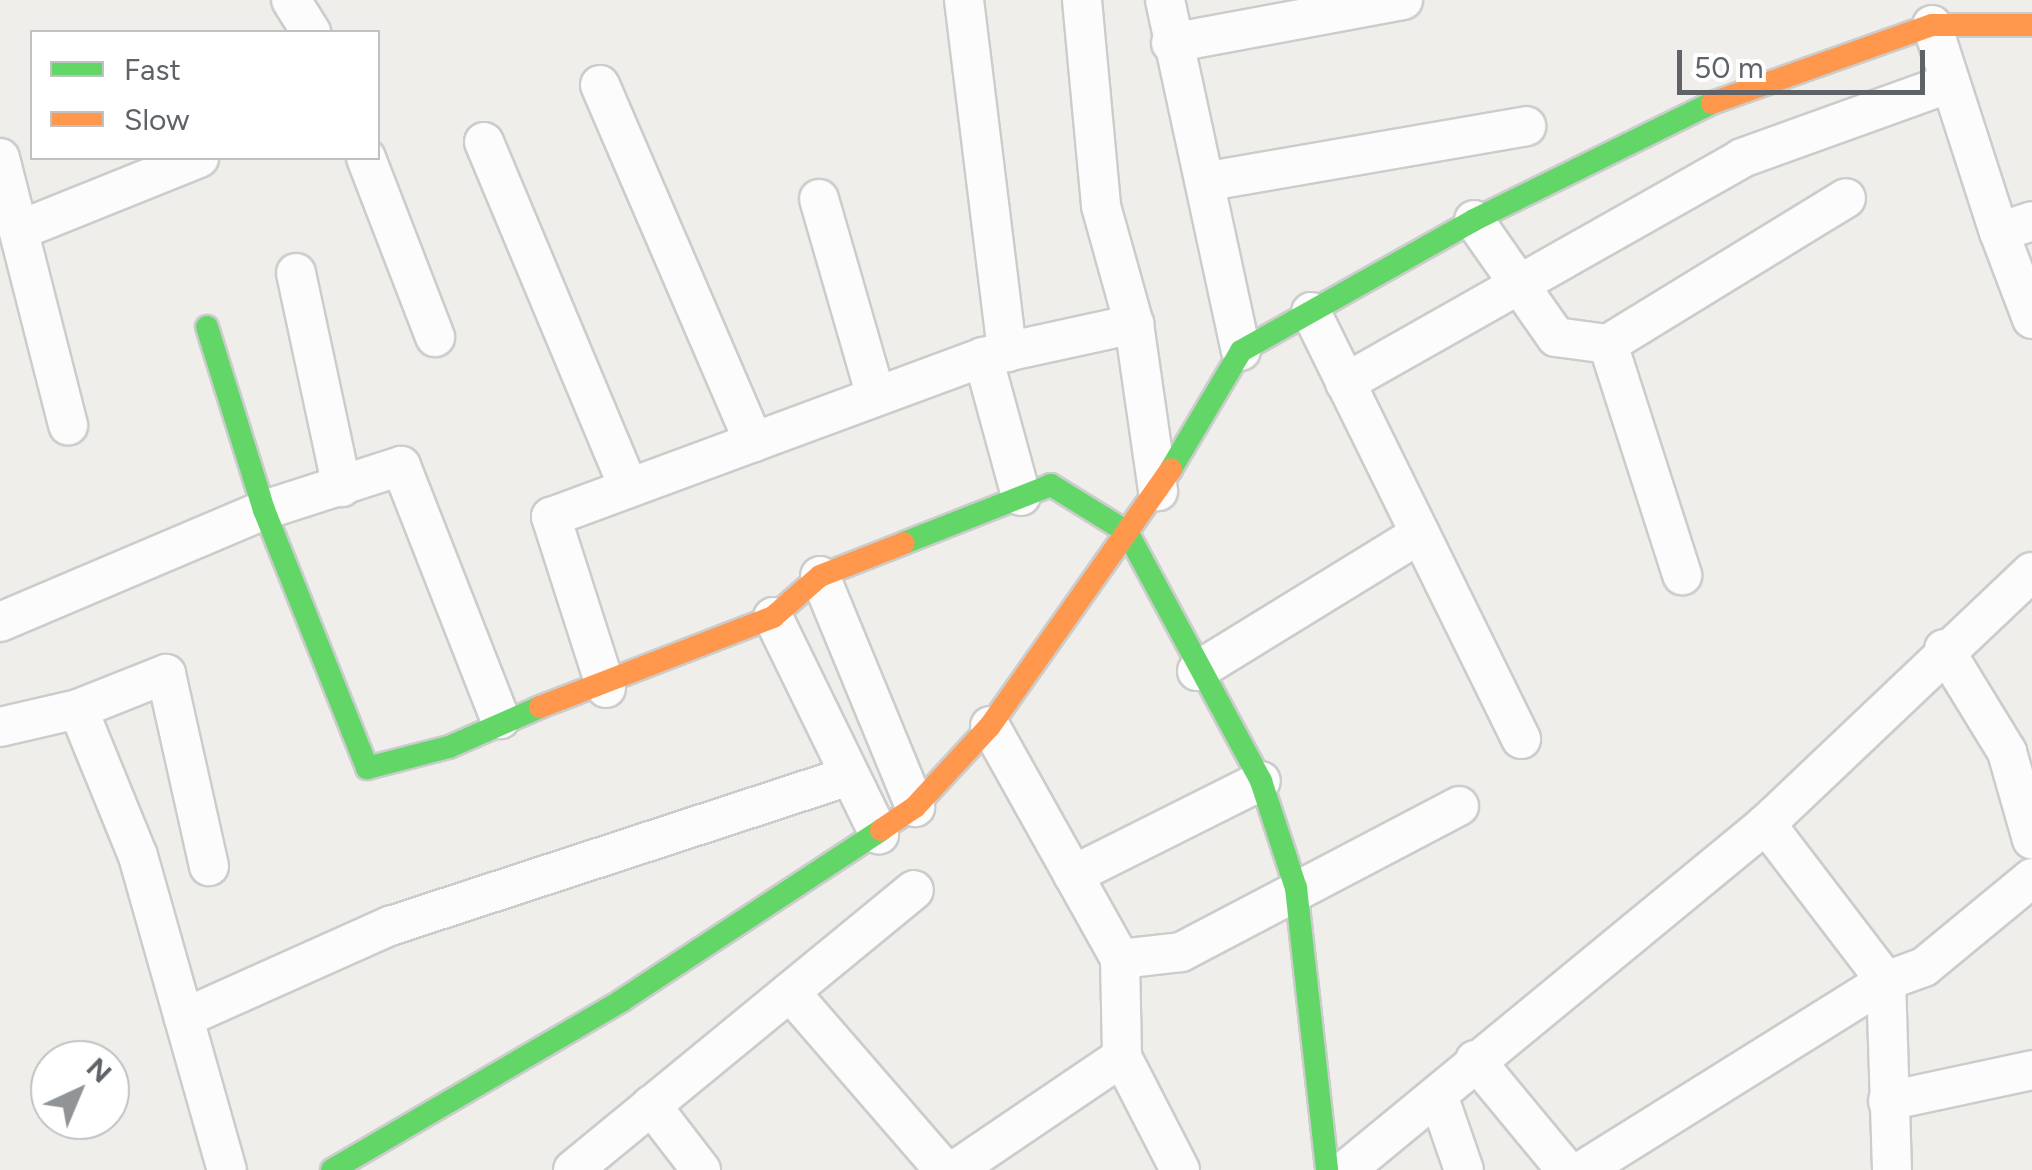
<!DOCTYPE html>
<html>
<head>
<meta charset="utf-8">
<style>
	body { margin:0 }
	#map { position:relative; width:2032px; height:1170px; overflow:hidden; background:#efeeea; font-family:Figtree,sans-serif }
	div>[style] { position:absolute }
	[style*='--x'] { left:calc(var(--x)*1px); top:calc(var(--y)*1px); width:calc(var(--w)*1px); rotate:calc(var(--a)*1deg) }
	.roads { filter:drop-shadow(2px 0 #cbcccc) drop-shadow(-2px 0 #cbcccc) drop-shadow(0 2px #cbcccc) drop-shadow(0 -2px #cbcccc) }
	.street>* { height:38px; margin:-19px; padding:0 19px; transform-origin:19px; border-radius:19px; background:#fdfcfc }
	.fast>* { height:22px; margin:-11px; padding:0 11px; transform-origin:11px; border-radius:11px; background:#63d668 }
	.slow>* { height:22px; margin:-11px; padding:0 11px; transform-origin:11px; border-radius:11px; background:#ff974d }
	span { translate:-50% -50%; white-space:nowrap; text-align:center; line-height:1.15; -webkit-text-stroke:8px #fff; paint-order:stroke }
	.legend { position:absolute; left:30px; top:30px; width:350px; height:130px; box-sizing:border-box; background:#fff; border:2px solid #bfc1c3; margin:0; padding:12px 18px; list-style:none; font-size:30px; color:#5f6368 }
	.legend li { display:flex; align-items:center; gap:20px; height:50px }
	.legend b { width:50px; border:2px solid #bfc1c3 }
	.north { position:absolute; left:30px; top:1040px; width:100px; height:100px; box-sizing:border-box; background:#fff; border:2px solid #bfc1c3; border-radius:50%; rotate:44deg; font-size:28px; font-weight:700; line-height:40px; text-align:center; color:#5f6368 }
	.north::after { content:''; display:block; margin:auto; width:35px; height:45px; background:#919496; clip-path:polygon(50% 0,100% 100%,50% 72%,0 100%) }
	.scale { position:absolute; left:1677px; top:50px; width:248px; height:45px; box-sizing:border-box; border:5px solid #5f6368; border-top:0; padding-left:12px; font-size:30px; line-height:35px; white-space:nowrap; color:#5f6368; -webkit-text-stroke:8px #fff; paint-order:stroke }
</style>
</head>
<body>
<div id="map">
	<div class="roads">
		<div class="street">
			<i style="--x:291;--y:0;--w:38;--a:58"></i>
			<i style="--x:964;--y:0;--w:355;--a:83"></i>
			<i style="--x:1082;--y:0;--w:207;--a:84.7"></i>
			<i style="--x:1101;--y:206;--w:123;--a:74.4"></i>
			<i style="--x:1134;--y:324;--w:169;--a:81.8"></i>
			<i style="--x:1165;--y:0;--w:359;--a:77.8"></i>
			<i style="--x:1932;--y:25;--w:218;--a:72.1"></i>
			<i style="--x:1999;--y:232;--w:35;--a:-18"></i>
			<i style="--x:1171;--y:43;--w:236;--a:-10.5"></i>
			<i style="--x:600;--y:85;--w:389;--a:66.7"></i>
			<i style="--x:484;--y:142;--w:375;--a:67.3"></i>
			<i style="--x:0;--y:158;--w:276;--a:75.7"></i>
			<i style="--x:366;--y:158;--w:192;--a:68.9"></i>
			<i style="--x:1209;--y:181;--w:322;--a:-9.8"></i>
			<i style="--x:819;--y:199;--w:205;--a:73.9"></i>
			<i style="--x:1474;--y:220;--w:143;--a:55"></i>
			<i style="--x:1556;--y:337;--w:52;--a:7.7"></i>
			<i style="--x:1608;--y:344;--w:243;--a:72.2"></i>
			<i style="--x:20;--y:230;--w:193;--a:-21.9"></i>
			<i style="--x:1999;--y:232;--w:93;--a:69.2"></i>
			<i style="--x:296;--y:273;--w:219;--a:77.9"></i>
			<i style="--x:1311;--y:312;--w:476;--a:63.8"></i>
			<i style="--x:1608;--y:344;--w:279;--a:-31.5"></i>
			<i style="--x:983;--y:357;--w:144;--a:74.7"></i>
			<i style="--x:1345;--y:383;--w:456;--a:-29.5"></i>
			<i style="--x:1742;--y:158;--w:221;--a:-19.8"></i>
			<i style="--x:820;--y:576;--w:250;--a:67.6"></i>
			<i style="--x:773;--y:617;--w:242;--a:64"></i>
			<i style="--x:0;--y:622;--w:287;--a:-23"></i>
			<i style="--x:264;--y:510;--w:144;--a:-17.8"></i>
			<i style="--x:401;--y:466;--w:272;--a:68.6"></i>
			<i style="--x:1944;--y:649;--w:121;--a:58.5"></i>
			<i style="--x:2007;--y:752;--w:91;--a:74.1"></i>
			<i style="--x:1197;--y:671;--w:262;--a:-31.6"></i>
			<i style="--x:606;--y:688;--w:180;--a:-107.8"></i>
			<i style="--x:551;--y:517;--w:461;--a:-20.3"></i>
			<i style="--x:983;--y:357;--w:155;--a:-12.3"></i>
			<i style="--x:78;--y:709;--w:95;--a:-21.7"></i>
			<i style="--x:166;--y:674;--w:197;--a:77.4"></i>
			<i style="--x:990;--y:726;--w:267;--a:60.8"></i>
			<i style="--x:1120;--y:959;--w:98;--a:88.8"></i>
			<i style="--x:1122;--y:1057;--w:127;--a:62.8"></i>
			<i style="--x:0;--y:727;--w:80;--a:-13"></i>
			<i style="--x:78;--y:709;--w:159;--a:67.8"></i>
			<i style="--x:138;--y:856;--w:326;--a:74.2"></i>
			<i style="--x:1073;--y:875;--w:210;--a:-26.6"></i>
			<i style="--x:1120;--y:959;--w:61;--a:-6.5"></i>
			<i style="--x:1181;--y:952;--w:314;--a:-27.7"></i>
			<i style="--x:790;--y:992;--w:235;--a:49.1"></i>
			<i style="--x:184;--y:1018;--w:226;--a:-24.1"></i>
			<i style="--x:390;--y:926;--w:482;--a:-18.1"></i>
			<i style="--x:1475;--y:1060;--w:143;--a:50.4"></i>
			<i style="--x:1439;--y:1098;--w:76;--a:70.9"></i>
			<i style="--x:1888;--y:1101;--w:147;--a:-12.1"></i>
			<i style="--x:651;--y:1105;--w:82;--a:52.4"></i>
			<i style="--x:573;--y:1170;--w:441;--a:-39.4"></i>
			<i style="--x:955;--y:1170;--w:202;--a:-34.1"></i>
			<i style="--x:1346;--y:1170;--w:544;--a:-39.48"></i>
			<i style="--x:1766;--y:824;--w:366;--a:-43.5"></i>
			<i style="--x:1583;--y:1170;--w:357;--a:-32"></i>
			<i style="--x:1886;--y:981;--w:198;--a:-127.4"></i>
			<i style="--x:1892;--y:1170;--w:189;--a:-91.8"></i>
			<i style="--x:1886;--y:981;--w:40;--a:-20.2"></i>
			<i style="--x:1924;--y:967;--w:140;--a:-39.5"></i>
		</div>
		<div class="fast">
			<i style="--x:207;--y:327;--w:192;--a:72.7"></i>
			<i style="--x:264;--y:510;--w:278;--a:68.2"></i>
			<i style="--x:367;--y:768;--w:85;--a:-14.4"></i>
			<i style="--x:449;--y:747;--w:99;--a:-23.7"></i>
			<i style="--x:1171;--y:469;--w:137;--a:-59.3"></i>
			<i style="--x:1241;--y:351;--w:267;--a:-29.3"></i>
			<i style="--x:1474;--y:220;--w:265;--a:-26.2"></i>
			<i style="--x:904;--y:543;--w:158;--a:-21.5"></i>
			<i style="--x:1051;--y:485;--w:89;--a:31.7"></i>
			<i style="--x:1127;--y:532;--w:283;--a:61.7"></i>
			<i style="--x:1261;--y:781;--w:113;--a:71.9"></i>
			<i style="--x:1296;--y:888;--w:284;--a:83.7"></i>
			<i style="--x:332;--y:1170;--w:335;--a:-30.3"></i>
			<i style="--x:621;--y:1001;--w:311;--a:-33.3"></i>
		</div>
		<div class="slow">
			<i style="--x:1712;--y:103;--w:233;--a:-19.5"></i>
			<i style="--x:1932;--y:25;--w:100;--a:0"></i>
			<i style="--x:540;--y:707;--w:250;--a:-21.1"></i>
			<i style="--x:773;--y:617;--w:62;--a:-41.1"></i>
			<i style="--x:820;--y:576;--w:90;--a:-21.4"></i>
			<i style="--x:881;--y:830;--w:41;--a:-34.1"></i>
			<i style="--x:915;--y:807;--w:110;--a:-47.2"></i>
			<i style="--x:990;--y:726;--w:314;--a:-54.8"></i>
		</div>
	</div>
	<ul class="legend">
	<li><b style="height:12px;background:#63d668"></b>Fast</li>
	<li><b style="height:12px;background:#ff974d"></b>Slow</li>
	</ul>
	<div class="north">N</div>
	<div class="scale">50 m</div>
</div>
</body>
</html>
